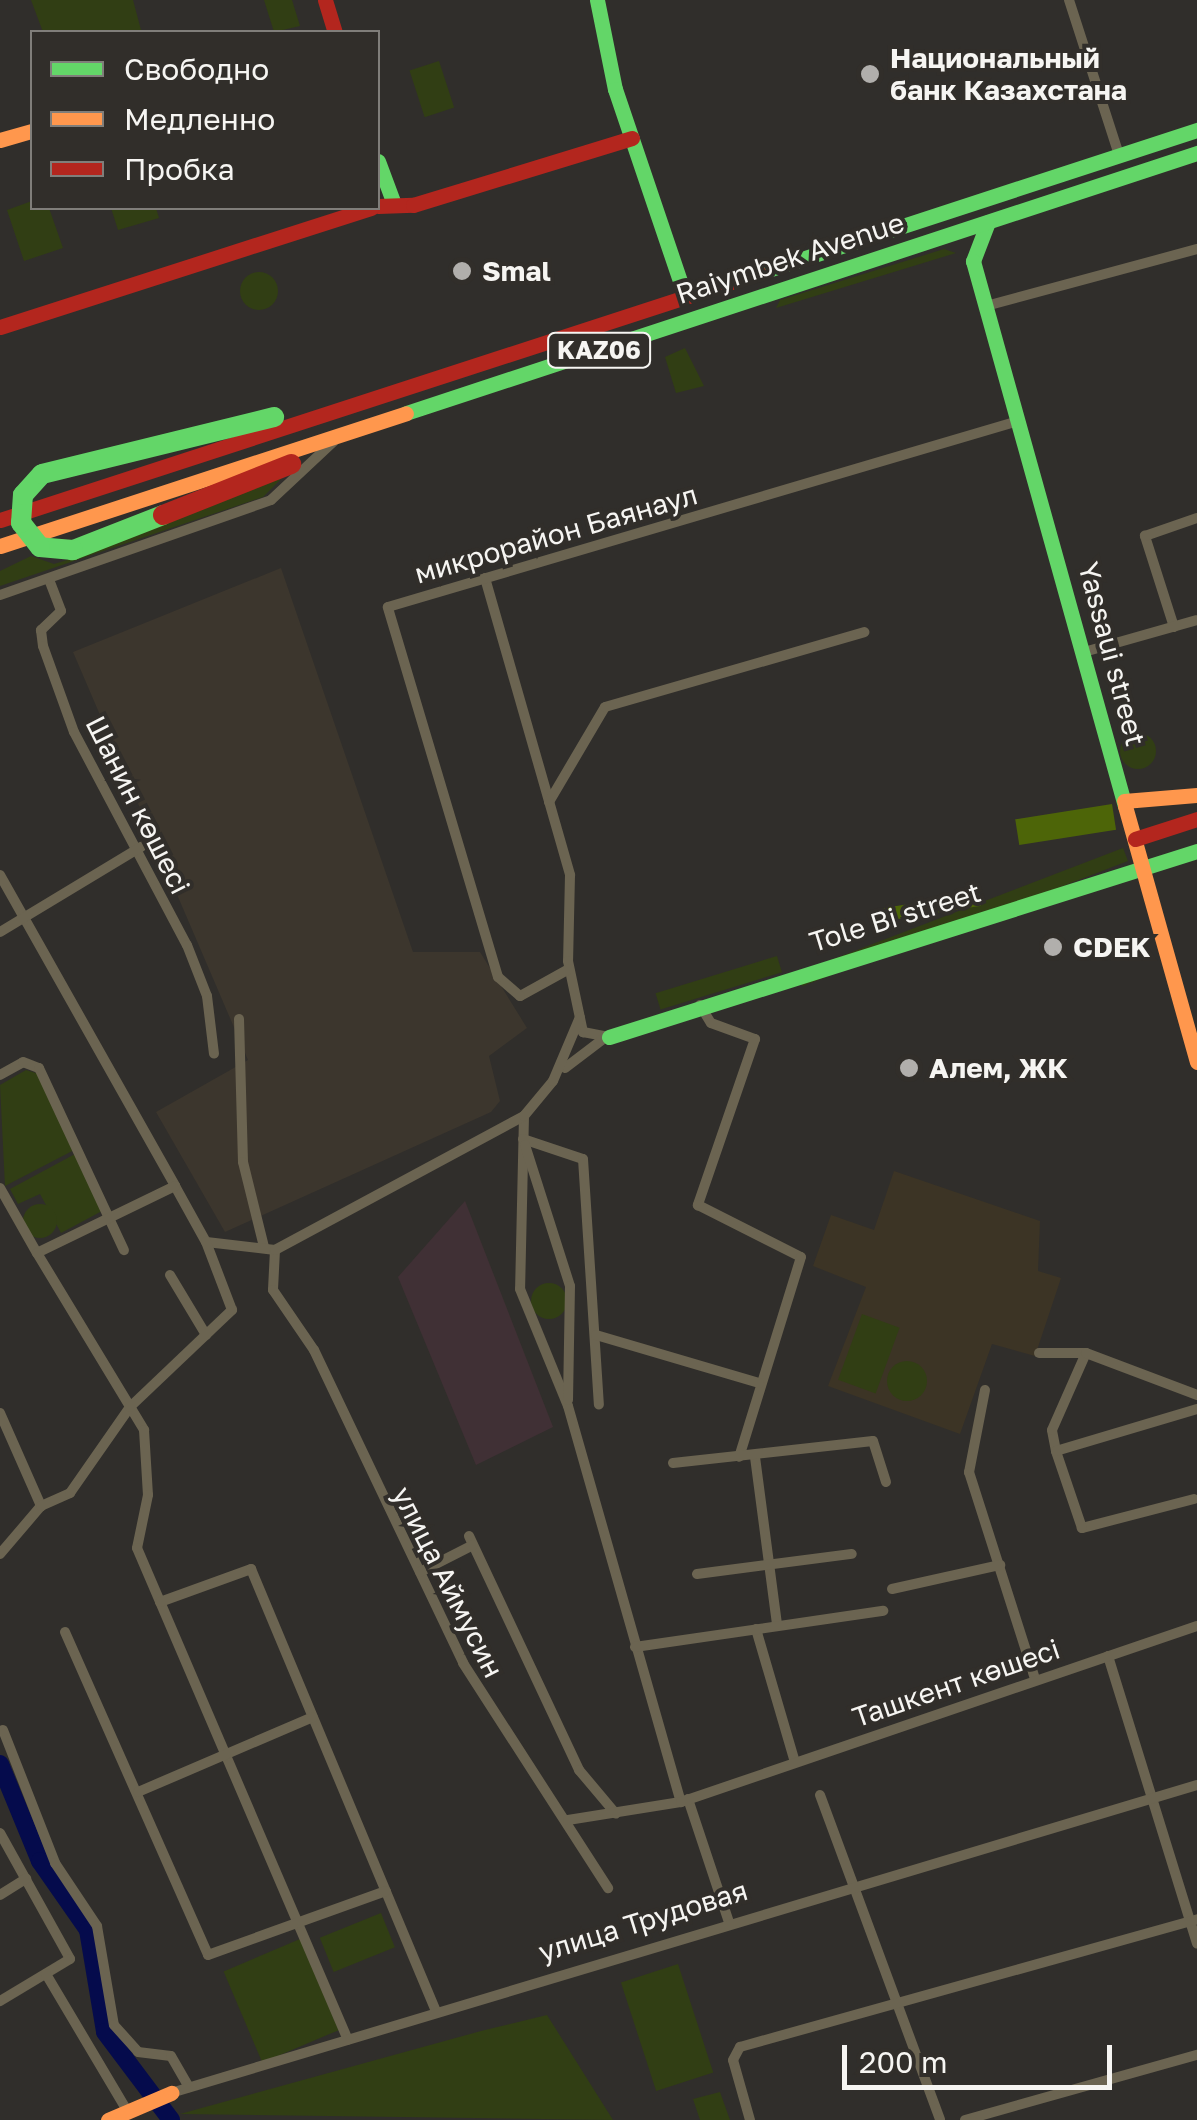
<!DOCTYPE html>
<html>
<head>
<meta charset="utf-8">
<style>
	body { margin:0 }
	#map { position:relative; width:1197px; height:2120px; overflow:hidden; background:#302e2b; font-family:"Golos Text",sans-serif }
	div>[style] { position:absolute }
	[style*='--x'] { left:calc(var(--x)*1px); top:calc(var(--y)*1px); width:calc(var(--w)*1px); rotate:calc(var(--a)*1deg) }
	.commercial>* { inset:0; background:#403035 }
	.built>* { inset:0; background:#3c362d }
	.education>* { inset:0; background:#3c3425 }
	.green>* { inset:0; background:#313e14; transform-origin:0 0 }
	.round { border-radius:50% }
	.forest>* { inset:0; background:#4d6508; transform-origin:0 0 }
	.river>* { height:18px; margin:-9px; padding:0 9px; transform-origin:9px; border-radius:9px; background:#050b4c }
	.street>* { height:10px; margin:-5px; padding:0 5px; transform-origin:5px; border-radius:5px; background:#6b6451 }
	.fast>* { height:15px; margin:-7.5px; padding:0 7.5px; transform-origin:7.5px; border-radius:7.5px; background:#63d668 }
	.slow>* { height:15px; margin:-7.5px; padding:0 7.5px; transform-origin:7.5px; border-radius:7.5px; background:#ff974d }
	.jam>* { height:15px; margin:-7.5px; padding:0 7.5px; transform-origin:7.5px; border-radius:7.5px; background:#b3261e }
	.fast-bridge>* { height:20px; margin:-10px; padding:0 10px; transform-origin:10px; border-radius:10px; background:#63d668 }
	.jam-bridge>* { height:20px; margin:-10px; padding:0 10px; transform-origin:10px; border-radius:10px; background:#b3261e }
	.dots>* { width:28px; height:28px; translate:-50% -50%; box-sizing:border-box; border:5px solid #312e2a; border-radius:50% }
	span { translate:-50% -50%; white-space:nowrap; text-align:center; line-height:1.15; -webkit-text-stroke:8px #312e2a; paint-order:stroke }
	.shield-label span { padding:2px 8px; background:#312e2a; border:2px solid; border-radius:8px; -webkit-text-stroke-width:0 }
	.shield-label { font-size:25px; color:#f6f5f2; font-weight:700 }
	.poi-label { font-size:28px; color:#f6f5f2; font-weight:700 }
	.left { translate:0 -50%; text-align:left }
	.street-label { font-size:28px; color:#f6f5f2 }
	.legend { position:absolute; left:30px; top:30px; width:350px; height:180px; box-sizing:border-box; background:#312e2a; border:2px solid #807e7a; margin:0; padding:12px 18px; list-style:none; font-size:30px; color:#f6f5f2 }
	.legend li { display:flex; align-items:center; gap:20px; height:50px }
	.legend b { width:50px; border:2px solid #807e7a }
	.scale { position:absolute; left:842px; top:2045px; width:270px; height:45px; box-sizing:border-box; border:5px solid #f6f5f2; border-top:0; padding-left:12px; font-size:30px; line-height:35px; white-space:nowrap; color:#f6f5f2; -webkit-text-stroke:8px #312e2a; paint-order:stroke }
</style>
</head>
<body>
<div id="map">
	<div class="commercial">
		<i style="clip-path:polygon(465px 1201px,553px 1427px,476px 1465px,398px 1277px)"></i>
	</div>
	<div class="built">
		<i style="clip-path:polygon(281px 568px,413px 952px,480px 952px,527px 1028px,489px 1056px,500px 1101px,491px 1112px,225px 1232px,156px 1112px,248px 1060px,73px 652px)"></i>
	</div>
	<div class="education">
		<i style="clip-path:polygon(894px 1171px,1040px 1221px,1038px 1271px,1061px 1278px,1035px 1356px,992px 1344px,960px 1434px,828px 1386px,866px 1287px,813px 1266px,831px 1215px,874px 1230px)"></i>
	</div>
	<div class="green">
		<i style="clip-path:polygon(31px 0,133px 0,141px 30px,43px 32px)"></i>
		<i style="clip-path:polygon(264px 0,292px 0,300px 26px,274px 32px)"></i>
		<i style="left:439px;top:61px;width:49px;height:31px;rotate:72deg"></i>
		<i style="clip-path:polygon(32px 201px,49px 208px,63px 248px,24px 261px,7px 210px)"></i>
		<i style="clip-path:polygon(111px 208px,156px 208px,159px 218px,118px 230px)"></i>
		<i style="clip-path:polygon(944px 249px,956px 253px,776px 308px,780px 300px)"></i>
		<i class="round" style="left:240px;top:272px;width:38px;height:38px"></i>
		<i style="left:648px;top:342px;width:11px;height:94px;rotate:80deg"></i>
		<i style="clip-path:polygon(685px 348px,704px 386px,676px 393px,665px 357px)"></i>
		<i style="clip-path:polygon(292px 468px,263px 497px,0 586px,0 571px,31px 556px,54px 564px,84px 555px)"></i>
		<i class="round" style="left:1120px;top:733px;width:36px;height:36px"></i>
		<i style="left:1123px;top:848px;width:14px;height:349px;rotate:69deg"></i>
		<i style="left:777px;top:956px;width:17px;height:127px;rotate:73deg"></i>
		<i style="clip-path:polygon(26px 1070px,42px 1075px,78px 1148px,5px 1186px,0 1085px)"></i>
		<i style="clip-path:polygon(75px 1154px,102px 1211px,61px 1233px,40px 1194px,18px 1204px,10px 1189px)"></i>
		<i class="round" style="left:23px;top:1204px;width:34px;height:34px"></i>
		<i class="round" style="left:531px;top:1283px;width:36px;height:36px"></i>
		<i style="left:862px;top:1314px;width:40px;height:70px;rotate:20deg"></i>
		<i class="round" style="left:887px;top:1361px;width:40px;height:40px"></i>
		<i style="left:381px;top:1913px;width:37px;height:66px;rotate:68deg"></i>
		<i style="left:300px;top:1939px;width:99px;height:83px;rotate:67deg"></i>
		<i style="left:678px;top:1964px;width:114px;height:60px;rotate:72deg"></i>
		<i style="clip-path:polygon(547px 2015px,613px 2120px,180px 2114px,481px 2031px)"></i>
		<i style="clip-path:polygon(720px 2092px,730px 2120px,700px 2120px,693px 2099px)"></i>
	</div>
	<div class="forest">
		<i style="left:1112px;top:804px;width:26px;height:98px;rotate:81deg"></i>
		<i style="left:979px;top:893px;width:13px;height:98px;rotate:81deg"></i>
	</div>
	<div class="river">
		<i style="--x:0;--y:1764;--w:105;--a:67.6"></i>
		<i style="--x:40;--y:1861;--w:84;--a:55.2"></i>
		<i style="--x:88;--y:1930;--w:103;--a:80.5"></i>
		<i style="--x:105;--y:2032;--w:110;--a:53.1"></i>
	</div>
	<div class="street">
		<i style="--x:1069;--y:0;--w:163;--a:72.1"></i>
		<i style="--x:986;--y:306;--w:219;--a:-15.1"></i>
		<i style="--x:485;--y:578;--w:309;--a:74"></i>
		<i style="--x:570;--y:875;--w:86;--a:91.3"></i>
		<i style="--x:568;--y:961;--w:73;--a:78.1"></i>
		<i style="--x:583;--y:1032;--w:26;--a:11"></i>
		<i style="--x:50;--y:582;--w:31;--a:69"></i>
		<i style="--x:61;--y:611;--w:28;--a:136"></i>
		<i style="--x:41;--y:630;--w:16;--a:83"></i>
		<i style="--x:43;--y:646;--w:91;--a:70.2"></i>
		<i style="--x:74;--y:732;--w:241;--a:62.1"></i>
		<i style="--x:187;--y:945;--w:55;--a:68.6"></i>
		<i style="--x:207;--y:996;--w:58;--a:83.1"></i>
		<i style="--x:0;--y:595;--w:287;--a:-19.3"></i>
		<i style="--x:271;--y:500;--w:86;--a:-43.1"></i>
		<i style="--x:1174;--y:627;--w:96;--a:-107.7"></i>
		<i style="--x:1145;--y:536;--w:55;--a:-19.1"></i>
		<i style="--x:1084;--y:652;--w:117;--a:-15.8"></i>
		<i style="--x:549;--y:802;--w:110;--a:-59.5"></i>
		<i style="--x:605;--y:707;--w:270;--a:-16.1"></i>
		<i style="--x:0;--y:875;--w:357;--a:60.6"></i>
		<i style="--x:0;--y:932;--w:165;--a:-31.1"></i>
		<i style="--x:569;--y:969;--w:56;--a:151.1"></i>
		<i style="--x:520;--y:996;--w:29;--a:-139"></i>
		<i style="--x:498;--y:977;--w:386;--a:-106.6"></i>
		<i style="--x:388;--y:607;--w:657;--a:-16.45"></i>
		<i style="--x:700;--y:1005;--w:21;--a:59"></i>
		<i style="--x:711;--y:1023;--w:47;--a:20"></i>
		<i style="--x:755;--y:1039;--w:176;--a:109"></i>
		<i style="--x:698;--y:1205;--w:115;--a:26.8"></i>
		<i style="--x:801;--y:1257;--w:209;--a:107.2"></i>
		<i style="--x:239;--y:1019;--w:143;--a:88.4"></i>
		<i style="--x:243;--y:1162;--w:88;--a:76.1"></i>
		<i style="--x:565;--y:1068;--w:48;--a:-37.3"></i>
		<i style="--x:0;--y:1075;--w:26;--a:-29"></i>
		<i style="--x:23;--y:1062;--w:17;--a:21"></i>
		<i style="--x:39;--y:1068;--w:201;--a:65"></i>
		<i style="--x:524;--y:1116;--w:173;--a:91.3"></i>
		<i style="--x:520;--y:1289;--w:126;--a:67.7"></i>
		<i style="--x:568;--y:1406;--w:412;--a:74.1"></i>
		<i style="--x:523;--y:1139;--w:63;--a:18.4"></i>
		<i style="--x:583;--y:1159;--w:246;--a:86.3"></i>
		<i style="--x:525;--y:1145;--w:148;--a:72.3"></i>
		<i style="--x:570;--y:1286;--w:114;--a:91"></i>
		<i style="--x:0;--y:1188;--w:75;--a:60.4"></i>
		<i style="--x:275;--y:1250;--w:69;--a:-173.4"></i>
		<i style="--x:206;--y:1242;--w:64;--a:-119"></i>
		<i style="--x:175;--y:1186;--w:153;--a:154.1"></i>
		<i style="--x:37;--y:1253;--w:207;--a:58.8"></i>
		<i style="--x:144;--y:1430;--w:65;--a:86.5"></i>
		<i style="--x:148;--y:1495;--w:54;--a:101.7"></i>
		<i style="--x:137;--y:1548;--w:535;--a:66.79"></i>
		<i style="--x:275;--y:1250;--w:40;--a:92.9"></i>
		<i style="--x:273;--y:1290;--w:73;--a:55.7"></i>
		<i style="--x:314;--y:1350;--w:347;--a:64.5"></i>
		<i style="--x:463;--y:1663;--w:268;--a:57.2"></i>
		<i style="--x:275;--y:1250;--w:283;--a:-28.3"></i>
		<i style="--x:524;--y:1116;--w:45;--a:-50.4"></i>
		<i style="--x:553;--y:1081;--w:69;--a:-67.1"></i>
		<i style="--x:170;--y:1275;--w:70;--a:59"></i>
		<i style="--x:596;--y:1335;--w:170;--a:16.4"></i>
		<i style="--x:1039;--y:1353;--w:47;--a:0"></i>
		<i style="--x:985;--y:1390;--w:84;--a:101"></i>
		<i style="--x:969;--y:1472;--w:217;--a:72.3"></i>
		<i style="--x:0;--y:1413;--w:102;--a:66.2"></i>
		<i style="--x:1056;--y:1451;--w:21;--a:-101"></i>
		<i style="--x:1052;--y:1430;--w:84;--a:-66.2"></i>
		<i style="--x:1086;--y:1353;--w:119;--a:20.7"></i>
		<i style="--x:755;--y:1457;--w:168;--a:82.5"></i>
		<i style="--x:673;--y:1463;--w:201;--a:-6.3"></i>
		<i style="--x:873;--y:1441;--w:43;--a:72.4"></i>
		<i style="--x:1194;--y:1499;--w:116;--a:165.5"></i>
		<i style="--x:1082;--y:1528;--w:81;--a:-108.7"></i>
		<i style="--x:1056;--y:1451;--w:147;--a:-16.6"></i>
		<i style="--x:469;--y:1536;--w:259;--a:64.8"></i>
		<i style="--x:579;--y:1770;--w:57;--a:49.9"></i>
		<i style="--x:0;--y:1554;--w:63;--a:-49.5"></i>
		<i style="--x:41;--y:1506;--w:32;--a:-24"></i>
		<i style="--x:70;--y:1493;--w:105;--a:-55.1"></i>
		<i style="--x:130;--y:1407;--w:141;--a:-43.6"></i>
		<i style="--x:232;--y:1310;--w:73;--a:-110.9"></i>
		<i style="--x:420;--y:1572;--w:59;--a:-27"></i>
		<i style="--x:697;--y:1574;--w:156;--a:-7.4"></i>
		<i style="--x:892;--y:1589;--w:111;--a:-12.5"></i>
		<i style="--x:160;--y:1602;--w:97;--a:-19.9"></i>
		<i style="--x:251;--y:1569;--w:480;--a:67.3"></i>
		<i style="--x:756;--y:1629;--w:139;--a:73.7"></i>
		<i style="--x:65;--y:1632;--w:353;--a:66.1"></i>
		<i style="--x:208;--y:1955;--w:189;--a:-19.8"></i>
		<i style="--x:635;--y:1647;--w:251;--a:-8.3"></i>
		<i style="--x:1108;--y:1656;--w:301;--a:72.8"></i>
		<i style="--x:3;--y:1730;--w:143;--a:68.6"></i>
		<i style="--x:55;--y:1863;--w:76;--a:56.3"></i>
		<i style="--x:97;--y:1926;--w:100;--a:80.3"></i>
		<i style="--x:114;--y:2025;--w:36;--a:48"></i>
		<i style="--x:138;--y:2052;--w:33;--a:7"></i>
		<i style="--x:171;--y:2056;--w:36;--a:60"></i>
		<i style="--x:138;--y:1792;--w:190;--a:-23.2"></i>
		<i style="--x:820;--y:1795;--w:346;--a:69.7"></i>
		<i style="--x:688;--y:1799;--w:130;--a:71.6"></i>
		<i style="--x:568;--y:1820;--w:114;--a:-9.1"></i>
		<i style="--x:681;--y:1802;--w:545;--a:-18.83"></i>
		<i style="--x:0;--y:1833;--w:144;--a:60.9"></i>
		<i style="--x:70;--y:1959;--w:82;--a:149"></i>
		<i style="--x:0;--y:1895;--w:31;--a:-32"></i>
		<i style="--x:46;--y:1974;--w:161;--a:59.3"></i>
		<i style="--x:171;--y:2093;--w:1071;--a:-16.71"></i>
		<i style="--x:750;--y:2120;--w:62;--a:-105.8"></i>
		<i style="--x:733;--y:2060;--w:15;--a:-62"></i>
		<i style="--x:740;--y:2047;--w:475;--a:-15.6"></i>
		<i style="--x:965;--y:2120;--w:241;--a:-15.7"></i>
	</div>
	<div class="fast">
		<i style="--x:597;--y:0;--w:91;--a:78.6"></i>
		<i style="--x:615;--y:89;--w:219;--a:71.3"></i>
		<i style="--x:378;--y:161;--w:46;--a:69.6"></i>
		<i style="--x:988;--y:222;--w:42;--a:111"></i>
		<i style="--x:973;--y:261;--w:566;--a:74.42"></i>
		<i style="--x:759;--y:273;--w:461;--a:-18.1"></i>
		<i style="--x:406;--y:413;--w:833;--a:-18.2"></i>
		<i style="--x:609;--y:1037;--w:617;--a:-17.55"></i>
	</div>
	<div class="slow">
		<i style="--x:0;--y:140;--w:33;--a:-16"></i>
		<i style="--x:0;--y:546;--w:427;--a:-18.1"></i>
		<i style="--x:1124;--y:801;--w:73;--a:-4.7"></i>
		<i style="--x:1125;--y:806;--w:266;--a:74.3"></i>
		<i style="--x:108;--y:2120;--w:69;--a:-23.2"></i>
	</div>
	<div class="jam">
		<i style="--x:325;--y:0;--w:34;--a:73"></i>
		<i style="--x:378;--y:206;--w:35;--a:-2"></i>
		<i style="--x:413;--y:205;--w:229;--a:-17"></i>
		<i style="--x:0;--y:327;--w:390;--a:-17.8"></i>
		<i style="--x:0;--y:520;--w:798;--a:-18.03"></i>
		<i style="--x:1135;--y:839;--w:65;--a:-17.9"></i>
	</div>
	<div class="fast-bridge">
		<i style="--x:163;--y:515;--w:97;--a:158.7"></i>
		<i style="--x:73;--y:550;--w:33;--a:-175"></i>
		<i style="--x:40;--y:547;--w:31;--a:-128"></i>
		<i style="--x:21;--y:523;--w:28;--a:-86"></i>
		<i style="--x:23;--y:495;--w:28;--a:-48"></i>
		<i style="--x:42;--y:474;--w:239;--a:-13.8"></i>
	</div>
	<div class="jam-bridge">
		<i style="--x:163;--y:515;--w:138;--a:-21.7"></i>
	</div>
	<div class="dots">
		<i style="left:870px;top:74px;background:#b1afac"></i>
		<i style="left:462px;top:271px;background:#b1afac"></i>
		<i style="left:1053px;top:947px;background:#b1afac"></i>
		<i style="left:909px;top:1068px;background:#b1afac"></i>
	</div>
	<div class="shield-label">
		<span style="left:599px;top:350px">KАZ06</span>
	</div>
	<div class="poi-label">
		<span class="left" style="left:890px;top:74px">Национальный<br>банк Казахстана</span>
		<span class="left" style="left:482px;top:271px">Smal</span>
		<span class="left" style="left:1073px;top:947px">CDEK</span>
		<span class="left" style="left:929px;top:1068px">Алем, ЖК</span>
	</div>
	<div class="street-label">
		<span style="left:790px;top:258px;rotate:-18deg">Raiymbek Avenue</span>
		<span style="left:556px;top:534px;rotate:-16deg">микрорайон Баянаул</span>
		<span style="left:1112px;top:654px;rotate:75deg">Yassaui street</span>
		<span style="left:138px;top:805px;rotate:63deg">Шанин көшесі</span>
		<span style="left:895px;top:917px;rotate:-17deg">Tole Bi street</span>
		<span style="left:448px;top:1582px;rotate:63deg">улица Аймусин</span>
		<span style="left:956px;top:1683px;rotate:-19deg">Ташкент көшесі</span>
		<span style="left:643px;top:1921px;rotate:-17deg">улица Трудовая</span>
	</div>
	<ul class="legend">
	<li><b style="height:12px;background:#63d668"></b>Свободно</li>
	<li><b style="height:12px;background:#ff974d"></b>Медленно</li>
	<li><b style="height:12px;background:#b3261e"></b>Пробка</li>
	</ul>
	<div class="scale">200 m</div>
</div>
</body>
</html>
